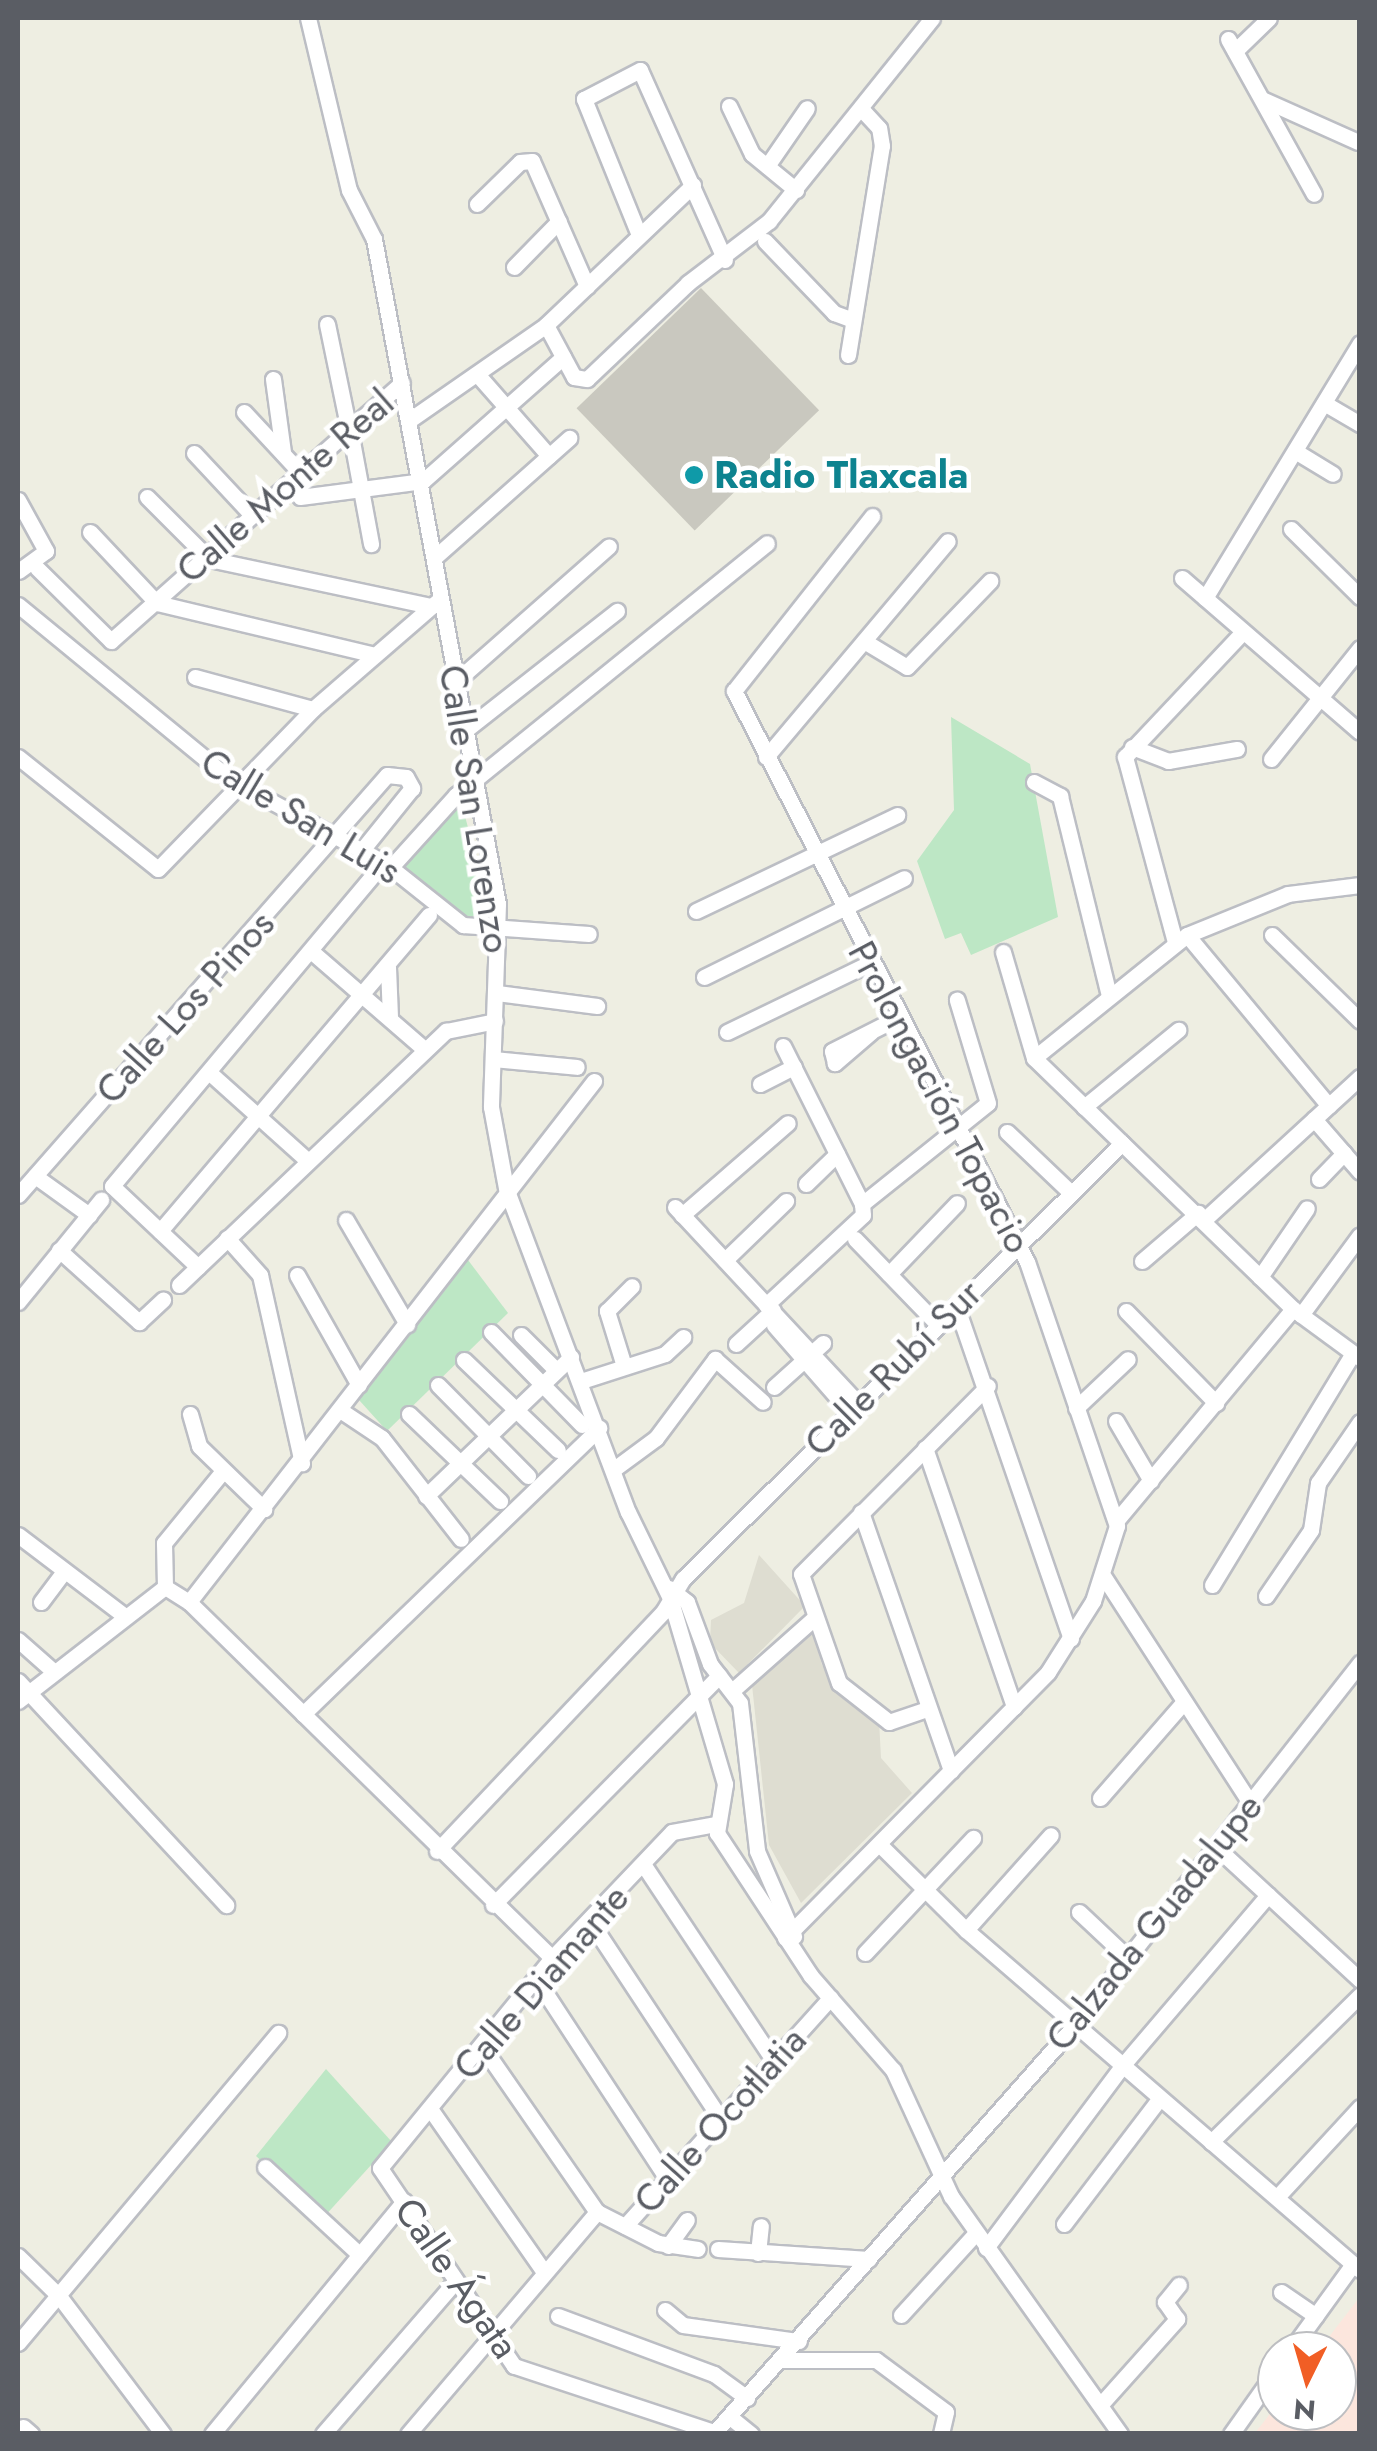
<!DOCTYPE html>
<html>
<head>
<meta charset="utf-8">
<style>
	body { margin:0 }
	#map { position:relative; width:1377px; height:2451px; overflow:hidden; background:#eeeee2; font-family:Jost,sans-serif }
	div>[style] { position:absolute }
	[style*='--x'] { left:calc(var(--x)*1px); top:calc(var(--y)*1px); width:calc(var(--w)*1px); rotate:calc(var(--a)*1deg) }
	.education>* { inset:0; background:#deddd1 }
	.medical>* { inset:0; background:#fce6dd }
	.green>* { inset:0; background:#bde7c5 }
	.building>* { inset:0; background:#c9c8bf; transform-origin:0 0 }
	.roads { filter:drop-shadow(2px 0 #bcbec4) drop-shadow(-2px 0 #bcbec4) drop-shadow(0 2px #bcbec4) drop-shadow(0 -2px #bcbec4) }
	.minor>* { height:15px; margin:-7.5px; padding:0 7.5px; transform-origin:7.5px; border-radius:7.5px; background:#fff }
	.dots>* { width:28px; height:28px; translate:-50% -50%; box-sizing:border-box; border:5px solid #fff; border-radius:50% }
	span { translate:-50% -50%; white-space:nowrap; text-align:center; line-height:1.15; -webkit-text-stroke:9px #fff; paint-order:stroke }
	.culture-label { font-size:38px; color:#0d838f; font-weight:700 }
	.left { translate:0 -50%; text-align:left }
	.street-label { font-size:38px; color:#5a5d64 }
	.frame { position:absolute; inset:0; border:20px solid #5a5d64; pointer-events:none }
	.north { position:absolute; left:1257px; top:2331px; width:100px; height:100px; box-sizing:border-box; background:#fff; border:2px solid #bdbec1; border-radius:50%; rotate:185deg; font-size:28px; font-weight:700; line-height:40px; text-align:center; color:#5a5d64 }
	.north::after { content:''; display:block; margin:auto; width:35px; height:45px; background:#f15e25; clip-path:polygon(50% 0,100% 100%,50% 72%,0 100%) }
</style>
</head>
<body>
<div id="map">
	<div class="education">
		<i style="clip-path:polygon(759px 1555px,805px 1606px,739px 1673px,710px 1643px,711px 1620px,744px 1603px)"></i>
		<i style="clip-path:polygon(813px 1630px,822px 1665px,879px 1720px,881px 1758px,912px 1793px,801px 1903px,769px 1845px,752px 1685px)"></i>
	</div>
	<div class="medical">
		<i style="clip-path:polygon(1359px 2298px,1359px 2433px,1255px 2433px,1277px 2405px,1277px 2411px,1337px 2411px,1337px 2351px,1318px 2351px)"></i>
	</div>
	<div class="green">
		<i style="clip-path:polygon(951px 717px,1030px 764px,1058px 917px,971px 955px,961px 933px,945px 939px,917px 861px,954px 810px)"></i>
		<i style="clip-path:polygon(460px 797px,490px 912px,464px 918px,402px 865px)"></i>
		<i style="clip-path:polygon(468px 1260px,508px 1313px,387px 1431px,359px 1400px)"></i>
		<i style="clip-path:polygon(326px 2069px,392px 2142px,323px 2218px,256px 2156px)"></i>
	</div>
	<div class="building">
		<i style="left:701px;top:288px;width:170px;height:173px;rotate:46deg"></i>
	</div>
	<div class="roads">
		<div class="minor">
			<i style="--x:308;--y:18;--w:177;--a:76.6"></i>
			<i style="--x:349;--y:190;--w:55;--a:63"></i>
			<i style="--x:374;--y:239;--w:676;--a:79.44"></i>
			<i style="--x:498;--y:904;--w:203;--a:92"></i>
			<i style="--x:491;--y:1107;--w:82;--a:79.5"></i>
			<i style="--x:506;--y:1188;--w:346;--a:69.4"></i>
			<i style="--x:628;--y:1512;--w:96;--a:64"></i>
			<i style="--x:670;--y:1598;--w:194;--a:73.5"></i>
			<i style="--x:725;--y:1784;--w:50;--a:99.3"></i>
			<i style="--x:717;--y:1833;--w:171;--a:56.7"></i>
			<i style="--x:811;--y:1976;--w:125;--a:48.9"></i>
			<i style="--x:893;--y:2070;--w:139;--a:65.3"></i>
			<i style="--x:951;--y:2196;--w:292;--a:54.6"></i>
			<i style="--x:1228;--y:39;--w:177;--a:61"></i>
			<i style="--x:1235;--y:51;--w:47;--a:-44.1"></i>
			<i style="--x:1262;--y:99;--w:105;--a:24.1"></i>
			<i style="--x:729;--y:106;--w:53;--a:64.4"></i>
			<i style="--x:752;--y:154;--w:57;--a:39.3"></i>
			<i style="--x:767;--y:166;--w:70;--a:-55.4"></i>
			<i style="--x:477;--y:204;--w:60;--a:-44.3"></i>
			<i style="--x:520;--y:162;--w:12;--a:-5"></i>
			<i style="--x:532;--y:161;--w:137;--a:66.3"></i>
			<i style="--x:639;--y:235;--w:147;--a:-112"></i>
			<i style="--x:584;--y:99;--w:63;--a:-27.4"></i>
			<i style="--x:640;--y:70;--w:208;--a:65.9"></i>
			<i style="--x:765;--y:241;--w:100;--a:46.2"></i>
			<i style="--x:834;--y:313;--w:20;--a:20"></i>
			<i style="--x:514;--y:267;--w:64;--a:-45.6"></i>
			<i style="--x:327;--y:324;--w:103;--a:78.3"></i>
			<i style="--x:546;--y:325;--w:203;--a:-43.6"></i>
			<i style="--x:848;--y:355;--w:212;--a:-80.8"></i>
			<i style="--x:882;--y:146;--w:18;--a:-99"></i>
			<i style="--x:879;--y:128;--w:25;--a:-133"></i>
			<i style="--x:477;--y:374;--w:109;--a:48.7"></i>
			<i style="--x:273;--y:379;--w:74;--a:82.2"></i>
			<i style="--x:1324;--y:403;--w:42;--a:30.3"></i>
			<i style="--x:244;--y:412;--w:78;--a:47.1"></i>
			<i style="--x:411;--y:419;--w:165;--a:-34.8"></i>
			<i style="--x:546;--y:325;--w:59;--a:61.7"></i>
			<i style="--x:574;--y:377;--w:13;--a:9"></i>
			<i style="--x:587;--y:379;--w:139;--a:-43.5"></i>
			<i style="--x:688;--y:283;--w:102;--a:-37.4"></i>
			<i style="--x:769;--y:221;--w:260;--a:-51.2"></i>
			<i style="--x:352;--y:441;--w:105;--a:79.5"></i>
			<i style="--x:1295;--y:451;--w:44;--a:31.2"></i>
			<i style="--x:194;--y:453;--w:82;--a:47"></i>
			<i style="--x:147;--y:497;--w:88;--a:45"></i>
			<i style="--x:209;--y:559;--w:227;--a:12"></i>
			<i style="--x:300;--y:497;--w:124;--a:-7.4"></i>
			<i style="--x:423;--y:481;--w:187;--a:-41.5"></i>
			<i style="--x:18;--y:500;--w:58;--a:61.2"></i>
			<i style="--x:46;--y:551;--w:34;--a:144"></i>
			<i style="--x:1291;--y:529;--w:97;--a:44.6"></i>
			<i style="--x:90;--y:532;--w:98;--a:46.7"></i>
			<i style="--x:157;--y:603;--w:220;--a:13.4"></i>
			<i style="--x:434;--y:558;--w:181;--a:-41.6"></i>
			<i style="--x:37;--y:568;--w:104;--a:44.6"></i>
			<i style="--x:111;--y:641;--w:389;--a:-41.6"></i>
			<i style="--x:1182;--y:578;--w:235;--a:40.9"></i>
			<i style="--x:1205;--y:598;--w:298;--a:-58.7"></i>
			<i style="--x:18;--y:605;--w:274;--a:39.4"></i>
			<i style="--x:230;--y:779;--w:176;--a:28.5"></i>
			<i style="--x:385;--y:863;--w:100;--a:38.5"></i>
			<i style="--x:463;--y:925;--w:126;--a:4.1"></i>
			<i style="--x:864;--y:641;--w:50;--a:31.2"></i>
			<i style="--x:907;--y:667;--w:120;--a:-46"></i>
			<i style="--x:195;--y:677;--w:122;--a:15.2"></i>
			<i style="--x:455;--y:682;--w:205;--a:-41.4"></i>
			<i style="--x:463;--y:732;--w:196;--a:-38.2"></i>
			<i style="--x:1132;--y:747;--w:39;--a:21"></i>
			<i style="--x:1168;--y:761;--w:70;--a:-9.9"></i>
			<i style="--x:18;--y:757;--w:179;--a:38.7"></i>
			<i style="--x:158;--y:869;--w:223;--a:-45.9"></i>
			<i style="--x:313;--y:709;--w:168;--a:-40.9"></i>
			<i style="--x:766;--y:757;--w:282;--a:-49.9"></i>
			<i style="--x:1271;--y:759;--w:142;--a:-51.3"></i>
			<i style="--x:1034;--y:782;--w:30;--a:28"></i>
			<i style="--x:1060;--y:796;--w:206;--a:76.2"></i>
			<i style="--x:391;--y:867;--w:97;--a:-47.9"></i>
			<i style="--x:456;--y:795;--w:400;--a:-39"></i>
			<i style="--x:696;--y:911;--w:223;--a:-25.5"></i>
			<i style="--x:1187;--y:935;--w:222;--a:50.3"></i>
			<i style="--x:1272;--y:935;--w:123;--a:44.3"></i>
			<i style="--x:1175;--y:942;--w:192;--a:-105.1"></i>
			<i style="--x:1125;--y:757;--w:172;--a:-46.7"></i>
			<i style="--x:311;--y:951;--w:150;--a:40.9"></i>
			<i style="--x:1003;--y:952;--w:110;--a:73.7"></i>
			<i style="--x:1034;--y:1058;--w:361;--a:44.1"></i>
			<i style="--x:1293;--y:1309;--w:83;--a:36.2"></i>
			<i style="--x:388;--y:967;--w:50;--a:87.7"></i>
			<i style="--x:704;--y:977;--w:223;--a:-26.3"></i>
			<i style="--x:497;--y:993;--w:101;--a:7.4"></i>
			<i style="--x:727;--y:1032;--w:159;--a:-25.8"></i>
			<i style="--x:871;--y:1032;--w:48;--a:139.3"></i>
			<i style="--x:835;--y:1063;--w:12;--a:-104"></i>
			<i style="--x:832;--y:1051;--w:73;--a:-26.9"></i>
			<i style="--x:783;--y:1046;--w:177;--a:63.4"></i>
			<i style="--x:1034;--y:1058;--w:196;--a:-38.8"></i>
			<i style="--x:1187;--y:935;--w:109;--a:-22.1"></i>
			<i style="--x:1288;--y:894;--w:73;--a:-7.1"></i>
			<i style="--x:493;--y:1059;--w:84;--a:5.4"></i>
			<i style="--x:211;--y:1074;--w:129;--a:41.9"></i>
			<i style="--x:760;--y:1084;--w:38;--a:-27"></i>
			<i style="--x:1084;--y:1107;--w:122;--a:-39.3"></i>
			<i style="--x:1314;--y:1119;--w:70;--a:49"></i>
			<i style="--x:1007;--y:1132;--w:87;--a:43.6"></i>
			<i style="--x:35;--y:1176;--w:67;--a:35.8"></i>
			<i style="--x:1319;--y:1179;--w:36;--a:-46"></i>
			<i style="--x:806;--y:1184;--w:43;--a:-44.1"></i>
			<i style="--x:18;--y:1195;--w:559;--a:-48.7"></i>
			<i style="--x:387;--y:775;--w:19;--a:6"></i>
			<i style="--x:406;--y:777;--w:13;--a:61"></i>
			<i style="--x:412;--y:788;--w:80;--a:128.9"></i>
			<i style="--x:675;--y:1207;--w:268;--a:47"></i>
			<i style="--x:682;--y:1215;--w:140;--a:-41"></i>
			<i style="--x:1205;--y:1219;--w:210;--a:-42.5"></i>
			<i style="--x:346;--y:1220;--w:121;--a:59.6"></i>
			<i style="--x:160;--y:1231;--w:415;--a:-49.6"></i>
			<i style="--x:227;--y:1238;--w:50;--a:48.3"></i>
			<i style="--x:260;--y:1275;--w:193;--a:77.4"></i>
			<i style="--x:855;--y:1239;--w:118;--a:46"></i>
			<i style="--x:59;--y:1250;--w:108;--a:42"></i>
			<i style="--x:139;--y:1322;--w:33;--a:-43"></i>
			<i style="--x:725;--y:1260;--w:85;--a:-44"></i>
			<i style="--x:1142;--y:1261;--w:74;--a:-40.6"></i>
			<i style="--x:198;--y:1267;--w:118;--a:-136.7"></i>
			<i style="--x:112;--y:1186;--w:406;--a:-50"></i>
			<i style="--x:889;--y:1274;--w:98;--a:-46.2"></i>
			<i style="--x:297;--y:1275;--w:126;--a:60.6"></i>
			<i style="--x:1260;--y:1277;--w:83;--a:-55.7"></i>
			<i style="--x:179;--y:1285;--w:369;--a:-43.6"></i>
			<i style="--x:446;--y:1031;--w:50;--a:-11.5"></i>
			<i style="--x:18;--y:1302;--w:132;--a:-50.9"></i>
			<i style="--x:766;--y:1305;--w:132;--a:-42.9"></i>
			<i style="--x:863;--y:1215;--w:11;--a:-95"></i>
			<i style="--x:862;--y:1204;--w:161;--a:-38.7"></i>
			<i style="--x:988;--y:1103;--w:108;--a:-106.8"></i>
			<i style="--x:956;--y:1305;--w:353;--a:71"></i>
			<i style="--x:1126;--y:1311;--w:129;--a:45.6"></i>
			<i style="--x:1301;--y:1315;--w:99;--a:-53.6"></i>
			<i style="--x:774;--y:1325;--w:116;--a:48.9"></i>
			<i style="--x:491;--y:1332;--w:130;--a:45.6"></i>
			<i style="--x:521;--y:1335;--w:49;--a:45"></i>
			<i style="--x:736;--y:1344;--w:50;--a:-42.6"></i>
			<i style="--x:464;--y:1360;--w:130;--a:43.8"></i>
			<i style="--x:624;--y:1366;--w:58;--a:-107.2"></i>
			<i style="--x:607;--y:1311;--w:35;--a:-45"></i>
			<i style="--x:581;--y:1381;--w:88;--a:-17.8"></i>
			<i style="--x:665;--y:1354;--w:25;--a:-43"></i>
			<i style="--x:438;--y:1385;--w:128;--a:45.3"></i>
			<i style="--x:774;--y:1387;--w:66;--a:-41.9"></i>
			<i style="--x:1076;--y:1408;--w:71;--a:-43.3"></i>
			<i style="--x:340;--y:1410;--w:50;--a:33.7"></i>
			<i style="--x:382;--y:1438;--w:128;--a:52"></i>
			<i style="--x:190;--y:1414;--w:33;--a:74"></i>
			<i style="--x:199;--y:1446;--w:91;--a:44.1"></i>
			<i style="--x:409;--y:1414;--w:126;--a:43.7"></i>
			<i style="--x:1116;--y:1421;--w:69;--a:59.7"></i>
			<i style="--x:925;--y:1448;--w:274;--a:71"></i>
			<i style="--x:614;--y:1469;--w:52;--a:-36.4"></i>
			<i style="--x:656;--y:1438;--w:99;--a:-53.2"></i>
			<i style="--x:715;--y:1359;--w:64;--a:41.9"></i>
			<i style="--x:426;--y:1496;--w:201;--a:-43.8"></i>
			<i style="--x:861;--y:1512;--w:274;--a:70.8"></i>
			<i style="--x:1117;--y:1520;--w:275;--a:-50.2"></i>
			<i style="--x:18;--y:1535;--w:131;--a:37.2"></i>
			<i style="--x:1104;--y:1577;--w:269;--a:57.1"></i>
			<i style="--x:1212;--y:1585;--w:269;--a:-58.7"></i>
			<i style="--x:165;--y:1587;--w:28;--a:32"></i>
			<i style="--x:189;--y:1602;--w:508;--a:44.44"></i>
			<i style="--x:165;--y:1587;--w:44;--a:-91.3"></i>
			<i style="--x:164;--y:1543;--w:93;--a:-50.7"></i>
			<i style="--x:669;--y:1588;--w:23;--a:38"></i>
			<i style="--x:687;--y:1602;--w:66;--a:69.6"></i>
			<i style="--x:710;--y:1664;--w:49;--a:52.4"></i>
			<i style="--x:740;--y:1703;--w:149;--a:83.4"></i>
			<i style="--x:757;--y:1851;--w:93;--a:66.5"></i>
			<i style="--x:1266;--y:1596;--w:80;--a:-55.7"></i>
			<i style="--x:1311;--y:1530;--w:48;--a:-81.5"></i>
			<i style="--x:1318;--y:1483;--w:74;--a:-55.5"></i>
			<i style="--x:41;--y:1602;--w:39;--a:-53"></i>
			<i style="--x:189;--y:1602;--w:660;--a:-52.14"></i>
			<i style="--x:18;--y:1640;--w:47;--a:41.5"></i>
			<i style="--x:18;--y:1681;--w:306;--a:47.1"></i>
			<i style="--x:733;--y:1690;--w:108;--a:-41.6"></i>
			<i style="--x:18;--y:1701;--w:186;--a:-37.8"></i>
			<i style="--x:927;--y:1709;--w:40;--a:161.1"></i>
			<i style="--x:889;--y:1722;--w:63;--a:-142"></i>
			<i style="--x:839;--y:1683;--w:115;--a:-109.2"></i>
			<i style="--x:801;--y:1574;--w:265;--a:-45.2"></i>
			<i style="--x:303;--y:1714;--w:412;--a:-44"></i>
			<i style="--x:1100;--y:1798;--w:126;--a:-48.9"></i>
			<i style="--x:880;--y:1845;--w:121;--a:44.7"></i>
			<i style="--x:966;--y:1930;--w:520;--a:40.79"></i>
			<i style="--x:1216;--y:1847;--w:196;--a:42.7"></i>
			<i style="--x:437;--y:1851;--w:329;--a:-46.6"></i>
			<i style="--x:663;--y:1612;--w:39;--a:-59"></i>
			<i style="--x:683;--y:1579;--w:619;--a:-44.8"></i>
			<i style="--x:643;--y:1864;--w:237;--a:56.4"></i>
			<i style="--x:493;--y:1905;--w:322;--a:-45.4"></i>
			<i style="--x:1079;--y:1912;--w:67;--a:43.2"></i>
			<i style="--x:590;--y:1921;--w:238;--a:56.6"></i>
			<i style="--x:966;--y:1930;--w:127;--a:-48.2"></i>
			<i style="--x:785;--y:1938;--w:374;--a:-45.3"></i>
			<i style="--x:1048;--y:1672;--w:84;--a:-57.6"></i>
			<i style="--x:1093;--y:1601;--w:79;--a:-72.3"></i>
			<i style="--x:1117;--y:1526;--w:279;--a:-108.8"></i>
			<i style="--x:1027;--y:1262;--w:642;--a:-117.16"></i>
			<i style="--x:734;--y:691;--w:223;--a:-51.7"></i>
			<i style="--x:865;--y:1953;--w:158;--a:-46.8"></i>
			<i style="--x:537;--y:1980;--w:238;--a:56.8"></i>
			<i style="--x:484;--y:2049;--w:198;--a:55.3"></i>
			<i style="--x:597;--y:2212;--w:68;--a:26.9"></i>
			<i style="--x:658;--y:2243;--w:40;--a:8.5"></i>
			<i style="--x:431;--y:2110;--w:198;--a:55.1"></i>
			<i style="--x:1211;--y:2142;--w:209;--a:-44.6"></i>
			<i style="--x:265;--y:2167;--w:129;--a:42.8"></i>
			<i style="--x:1278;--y:2196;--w:121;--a:-47.3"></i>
			<i style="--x:1064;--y:2224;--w:158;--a:-52.7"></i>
			<i style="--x:625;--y:2226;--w:307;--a:-48"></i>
			<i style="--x:668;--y:2246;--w:32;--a:-54"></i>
			<i style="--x:986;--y:2248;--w:227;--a:-53.2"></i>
			<i style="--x:1122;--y:2066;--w:225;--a:-49.5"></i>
			<i style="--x:718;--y:2249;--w:151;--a:3.8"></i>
			<i style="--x:758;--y:2253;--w:27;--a:-84"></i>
			<i style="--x:18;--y:2256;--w:57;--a:44.3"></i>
			<i style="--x:59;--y:2296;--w:173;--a:53"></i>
			<i style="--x:1281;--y:2292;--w:42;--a:34.4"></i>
			<i style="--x:665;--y:2310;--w:23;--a:40"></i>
			<i style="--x:683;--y:2325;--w:117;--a:7.9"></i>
			<i style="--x:901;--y:2315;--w:110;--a:-47.6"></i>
			<i style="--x:558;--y:2316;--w:166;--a:20.4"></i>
			<i style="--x:714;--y:2374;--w:41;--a:36"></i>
			<i style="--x:18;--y:2343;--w:405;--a:-50"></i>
			<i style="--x:1290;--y:2351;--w:107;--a:-54.1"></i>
			<i style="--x:783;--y:2360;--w:93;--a:0"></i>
			<i style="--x:876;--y:2360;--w:87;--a:36.6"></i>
			<i style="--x:946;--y:2412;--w:23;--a:103"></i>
			<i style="--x:1102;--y:2403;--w:113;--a:-48.2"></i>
			<i style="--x:1177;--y:2319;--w:21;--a:-125"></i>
			<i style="--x:1165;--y:2302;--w:22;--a:-51"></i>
			<i style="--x:730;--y:2417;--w:27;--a:39"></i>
			<i style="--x:23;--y:2427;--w:11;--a:41"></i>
			<i style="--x:714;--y:2432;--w:211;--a:-161.7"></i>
			<i style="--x:514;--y:2366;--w:239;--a:-124.1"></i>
			<i style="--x:380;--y:2168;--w:271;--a:-50.7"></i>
			<i style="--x:552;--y:1958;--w:174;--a:-46.4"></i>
			<i style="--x:672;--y:1832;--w:45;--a:-10.3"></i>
			<i style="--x:212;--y:2434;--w:302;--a:-50.5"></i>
			<i style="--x:323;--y:2434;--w:200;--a:-49.1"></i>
			<i style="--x:408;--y:2434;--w:292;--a:-49.6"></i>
			<i style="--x:713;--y:2434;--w:546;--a:-48.49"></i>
			<i style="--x:1075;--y:2025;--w:461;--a:-51.8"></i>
			<i style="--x:1231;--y:2434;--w:80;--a:-54.7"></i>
		</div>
	</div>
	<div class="dots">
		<i style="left:694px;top:475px;background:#0f9aa8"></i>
	</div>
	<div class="culture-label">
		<span class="left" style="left:714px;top:475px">Radio Tlaxcala</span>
	</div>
	<div class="street-label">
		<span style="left:285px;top:486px;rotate:-41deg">Calle Monte Real</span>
		<span style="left:475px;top:809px;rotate:81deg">Calle San Lorenzo</span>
		<span style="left:301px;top:816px;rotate:31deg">Calle San Luis</span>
		<span style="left:185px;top:1007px;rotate:-48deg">Calle Los Pinos</span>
		<span style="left:940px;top:1097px;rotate:62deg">Prolongación Topacio</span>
		<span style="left:893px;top:1368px;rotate:-45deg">Calle Rubí Sur</span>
		<span style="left:1154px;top:1922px;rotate:-51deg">Calzada Guadalupe</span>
		<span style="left:541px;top:1982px;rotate:-49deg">Calle Diamante</span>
		<span style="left:720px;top:2120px;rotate:-48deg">Calle Ocotlatia</span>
		<span style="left:457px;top:2278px;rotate:55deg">Calle Ágata</span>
	</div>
	<div class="frame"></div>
	<div class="north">N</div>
</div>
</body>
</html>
